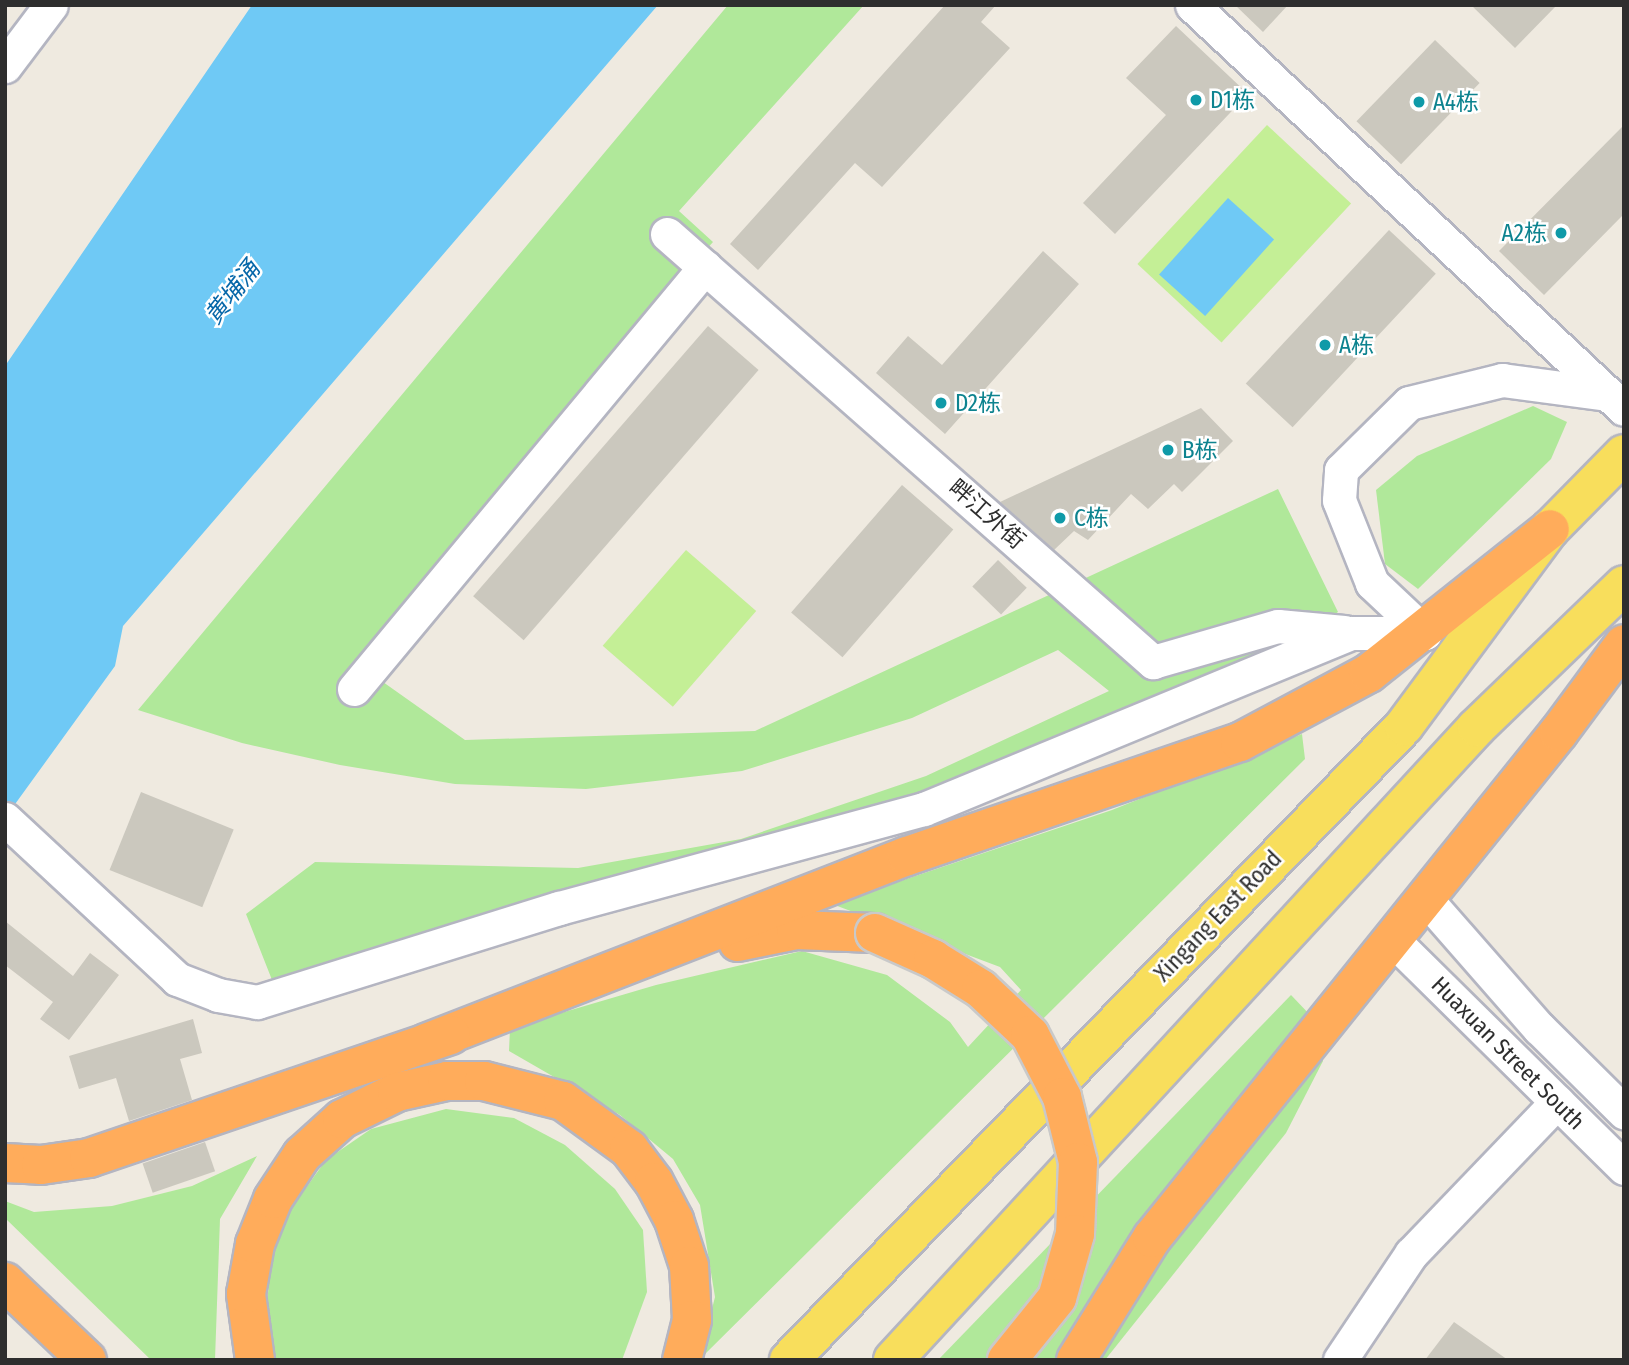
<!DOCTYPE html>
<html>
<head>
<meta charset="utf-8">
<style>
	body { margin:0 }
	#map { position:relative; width:1629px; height:1365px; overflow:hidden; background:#efeae0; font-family:"Fira Sans Condensed","Noto Sans SC",sans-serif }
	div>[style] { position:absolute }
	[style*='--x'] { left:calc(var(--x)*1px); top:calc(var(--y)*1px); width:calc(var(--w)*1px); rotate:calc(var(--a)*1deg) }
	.green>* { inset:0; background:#b0e89a }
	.pitch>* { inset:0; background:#c4ef96; transform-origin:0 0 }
	.water>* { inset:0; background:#6fc9f5; transform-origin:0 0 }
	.building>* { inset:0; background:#cbc8be; transform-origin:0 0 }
	.roads { filter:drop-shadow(2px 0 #b4b5c1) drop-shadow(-2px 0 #b4b5c1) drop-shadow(0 2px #b4b5c1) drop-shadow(0 -2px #b4b5c1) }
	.minor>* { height:33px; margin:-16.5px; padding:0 16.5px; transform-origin:16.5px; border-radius:16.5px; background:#fff }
	.major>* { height:38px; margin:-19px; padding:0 19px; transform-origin:19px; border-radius:19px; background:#f8de5c }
	.highway>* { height:38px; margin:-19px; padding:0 19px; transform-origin:19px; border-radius:19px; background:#ffac5b }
	.bridges { filter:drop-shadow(2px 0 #c9c9c9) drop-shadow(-2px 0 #c9c9c9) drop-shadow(0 2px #c9c9c9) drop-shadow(0 -2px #c9c9c9) }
	.highway-bridge>* { height:38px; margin:-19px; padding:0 19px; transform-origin:19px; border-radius:19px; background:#ffac5b }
	.dots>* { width:19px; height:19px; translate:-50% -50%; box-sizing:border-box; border:4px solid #fff; border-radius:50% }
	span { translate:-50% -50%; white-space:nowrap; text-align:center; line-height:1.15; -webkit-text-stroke:5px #fff; paint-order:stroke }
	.culture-label { font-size:23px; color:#0d838f }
	.left { translate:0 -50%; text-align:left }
	.right { translate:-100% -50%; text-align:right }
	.street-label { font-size:23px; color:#2e2e2e }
	.water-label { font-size:24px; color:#0667a9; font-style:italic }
	.frame { position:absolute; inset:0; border:7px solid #2e2e2e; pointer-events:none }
</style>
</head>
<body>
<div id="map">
	<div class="green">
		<i style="clip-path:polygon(728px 5px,864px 5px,679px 211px,713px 242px,687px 271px,706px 288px,383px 682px,465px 740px,755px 731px,1278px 489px,1338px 612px,1266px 662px,898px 807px,274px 985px,246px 914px,315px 862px,578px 868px,741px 839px,926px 776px,1109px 691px,1058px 650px,912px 718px,742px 771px,586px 789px,455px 784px,340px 765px,242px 743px,138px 710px)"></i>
		<i style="clip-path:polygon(1533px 406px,1567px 422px,1551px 459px,1418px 589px,1385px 564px,1376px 490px,1417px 456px)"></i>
		<i style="clip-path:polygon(1302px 734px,1305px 759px,699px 1360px,715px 1297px,700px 1205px,673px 1159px,620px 1115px,509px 1051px,510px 1028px,656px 985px,802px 951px,887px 975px,950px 1022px,968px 1047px,1021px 990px,1000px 967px,832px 904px,1112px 810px)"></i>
		<i style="clip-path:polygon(1291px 995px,1312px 1017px,1323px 1061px,1286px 1133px,1105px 1360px,938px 1360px)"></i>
		<i style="clip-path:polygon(446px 1109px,514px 1118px,565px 1145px,615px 1189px,643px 1230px,647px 1292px,622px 1360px,275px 1360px,265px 1322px,272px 1255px,282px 1221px,326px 1160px,371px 1129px)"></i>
		<i style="clip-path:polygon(257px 1156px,220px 1219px,215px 1360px,151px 1360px,5px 1218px,5px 1201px,34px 1212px,112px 1206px,192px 1186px)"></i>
	</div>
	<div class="pitch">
		<i style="left:1267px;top:125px;width:115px;height:190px;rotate:43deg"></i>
		<i style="left:686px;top:550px;width:93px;height:127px;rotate:41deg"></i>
	</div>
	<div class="water">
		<i style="clip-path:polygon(252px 5px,658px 5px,123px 626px,115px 666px,5px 818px,5px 366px)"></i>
		<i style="left:1228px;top:198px;width:62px;height:103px;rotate:42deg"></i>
	</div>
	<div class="building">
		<i style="clip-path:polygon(945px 5px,996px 5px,981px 22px,1010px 48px,882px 187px,855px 163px,758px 270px,730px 244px)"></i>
		<i style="clip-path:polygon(1235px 5px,1288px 5px,1263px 32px)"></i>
		<i style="clip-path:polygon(1471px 5px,1557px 5px,1515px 48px)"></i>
		<i style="clip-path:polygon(1176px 26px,1248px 94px,1115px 234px,1083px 203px,1166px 115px,1126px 78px)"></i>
		<i style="left:1435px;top:40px;width:62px;height:113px;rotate:44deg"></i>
		<i style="clip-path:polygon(1624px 125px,1624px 214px,1544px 295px,1499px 251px)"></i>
		<i style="left:1389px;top:230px;width:64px;height:210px;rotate:43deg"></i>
		<i style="clip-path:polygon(1043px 251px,1079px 284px,945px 434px,876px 373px,908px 336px,942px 365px)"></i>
		<i style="left:708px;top:326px;width:67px;height:358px;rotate:41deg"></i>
		<i style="clip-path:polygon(1201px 408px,1233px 441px,1182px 492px,1174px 484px,1148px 509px,1131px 494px,1088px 540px,1074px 531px,1054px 550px,1000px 502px)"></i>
		<i style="left:902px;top:485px;width:68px;height:169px;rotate:41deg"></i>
		<i style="left:998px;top:560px;width:40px;height:37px;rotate:44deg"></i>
		<i style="left:141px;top:792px;width:100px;height:84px;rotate:22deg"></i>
		<i style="clip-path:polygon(5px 921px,73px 976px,90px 953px,119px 975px,69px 1040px,40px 1019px,53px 1002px,5px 965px)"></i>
		<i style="clip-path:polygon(193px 1019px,202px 1053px,180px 1059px,192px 1100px,129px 1121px,116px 1078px,79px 1089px,69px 1056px)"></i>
		<i style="left:205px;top:1142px;width:31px;height:66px;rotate:71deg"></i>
		<i style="clip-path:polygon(1454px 1322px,1508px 1360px,1425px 1360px)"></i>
	</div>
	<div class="roads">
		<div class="minor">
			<i style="--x:1192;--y:5;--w:591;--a:43.08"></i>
			<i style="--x:5;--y:66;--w:76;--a:-53"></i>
			<i style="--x:667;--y:234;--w:648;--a:41.37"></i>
			<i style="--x:1153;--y:662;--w:130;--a:-16.1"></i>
			<i style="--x:1278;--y:626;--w:66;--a:5.2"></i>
			<i style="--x:1425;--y:633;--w:73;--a:-136.7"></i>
			<i style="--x:1372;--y:583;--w:89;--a:-111.7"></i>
			<i style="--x:1339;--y:500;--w:30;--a:-86"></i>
			<i style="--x:1341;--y:470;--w:95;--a:-44.6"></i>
			<i style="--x:1409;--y:403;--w:96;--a:-13.9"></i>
			<i style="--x:1502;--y:380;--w:106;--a:7.6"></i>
			<i style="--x:354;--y:689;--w:549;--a:-50.25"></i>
			<i style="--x:5;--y:819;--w:235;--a:42.9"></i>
			<i style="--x:177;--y:979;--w:44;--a:21.3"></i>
			<i style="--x:218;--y:995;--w:40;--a:10"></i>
			<i style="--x:257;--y:1002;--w:316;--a:-17.3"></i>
			<i style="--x:559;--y:908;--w:378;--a:-15.2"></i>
			<i style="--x:924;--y:809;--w:461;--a:-22.4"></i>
			<i style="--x:1350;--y:633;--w:75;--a:0"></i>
			<i style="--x:1425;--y:898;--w:173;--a:48.8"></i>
			<i style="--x:1539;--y:1028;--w:120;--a:44.7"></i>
			<i style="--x:1392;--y:939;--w:326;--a:44.6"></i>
			<i style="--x:1340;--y:1360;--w:128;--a:-56.2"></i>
			<i style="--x:1411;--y:1254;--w:211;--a:-46.2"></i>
		</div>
		<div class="major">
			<i style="--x:789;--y:1360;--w:883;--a:-45.87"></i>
			<i style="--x:1404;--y:726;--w:245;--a:-53.5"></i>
			<i style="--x:1550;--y:529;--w:105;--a:-45.4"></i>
			<i style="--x:893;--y:1360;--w:861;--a:-47.31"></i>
			<i style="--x:1477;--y:727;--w:204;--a:-44"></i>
		</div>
		<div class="highway">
			<i style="--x:738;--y:942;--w:59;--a:-11.7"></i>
			<i style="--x:796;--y:930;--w:79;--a:2.2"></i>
			<i style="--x:426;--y:1043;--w:516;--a:-21.24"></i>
			<i style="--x:907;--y:856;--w:352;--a:-18.9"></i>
			<i style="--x:1240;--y:742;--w:146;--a:-28.1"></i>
			<i style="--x:1369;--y:673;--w:231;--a:-38.5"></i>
			<i style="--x:5;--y:1163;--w:36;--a:3"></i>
			<i style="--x:41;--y:1165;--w:49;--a:-8.3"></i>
			<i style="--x:89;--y:1158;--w:382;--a:-18.8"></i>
			<i style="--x:5;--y:1282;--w:113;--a:43.6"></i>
			<i style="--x:255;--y:1360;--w:67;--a:-97.8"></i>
			<i style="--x:246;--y:1294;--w:51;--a:-79.8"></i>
			<i style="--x:255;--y:1244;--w:48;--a:-68.2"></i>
			<i style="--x:273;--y:1199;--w:53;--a:-56.6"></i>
			<i style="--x:302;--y:1155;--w:54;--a:-42"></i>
			<i style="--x:342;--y:1119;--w:61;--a:-26.1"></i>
			<i style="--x:397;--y:1092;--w:51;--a:-12.4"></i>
			<i style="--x:447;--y:1081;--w:37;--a:0"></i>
			<i style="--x:484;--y:1081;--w:81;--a:14.2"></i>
			<i style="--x:563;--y:1101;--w:82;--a:36"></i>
			<i style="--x:629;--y:1149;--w:41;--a:52.9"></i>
			<i style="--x:654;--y:1182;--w:43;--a:62.2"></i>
			<i style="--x:674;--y:1220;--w:48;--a:71.9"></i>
			<i style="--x:689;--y:1266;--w:54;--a:86.8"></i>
			<i style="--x:692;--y:1320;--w:41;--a:104"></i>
			<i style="--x:1076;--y:1360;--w:144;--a:-58.1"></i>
			<i style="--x:1152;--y:1238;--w:649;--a:-51.19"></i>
			<i style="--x:1559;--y:732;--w:109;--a:-53.5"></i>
		</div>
	</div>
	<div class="bridges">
		<div class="highway-bridge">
			<i style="--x:875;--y:933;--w:64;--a:24.1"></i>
			<i style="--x:933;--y:959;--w:57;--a:32"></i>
			<i style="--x:981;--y:989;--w:67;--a:43.2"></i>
			<i style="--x:1030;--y:1035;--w:70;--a:62.7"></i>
			<i style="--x:1062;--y:1097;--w:67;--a:76.2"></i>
			<i style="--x:1078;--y:1162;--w:72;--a:92.4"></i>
			<i style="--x:1075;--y:1234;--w:66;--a:105.7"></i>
			<i style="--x:1057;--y:1298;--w:80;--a:128.9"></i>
		</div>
	</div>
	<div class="dots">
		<i style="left:1196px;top:100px;background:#0f9aa8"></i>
		<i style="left:1419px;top:102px;background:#0f9aa8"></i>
		<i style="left:1561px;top:233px;background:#0f9aa8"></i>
		<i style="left:1325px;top:345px;background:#0f9aa8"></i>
		<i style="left:941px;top:403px;background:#0f9aa8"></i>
		<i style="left:1168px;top:450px;background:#0f9aa8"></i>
		<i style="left:1060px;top:518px;background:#0f9aa8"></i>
	</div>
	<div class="culture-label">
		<span class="left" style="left:1210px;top:100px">D1栋</span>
		<span class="left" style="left:1433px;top:102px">A4栋</span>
		<span class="right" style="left:1547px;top:233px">A2栋</span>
		<span class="left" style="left:1339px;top:345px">A栋</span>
		<span class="left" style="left:955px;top:403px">D2栋</span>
		<span class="left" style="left:1182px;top:450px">B栋</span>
		<span class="left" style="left:1074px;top:518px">C栋</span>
	</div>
	<div class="street-label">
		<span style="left:987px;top:514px;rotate:41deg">畔江外街</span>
		<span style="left:1218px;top:916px;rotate:-46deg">Xingang East Road</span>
		<span style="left:1508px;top:1053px;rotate:45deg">Huaxuan Street South</span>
	</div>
	<div class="water-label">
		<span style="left:233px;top:293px;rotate:-52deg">黄埔涌</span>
	</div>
	<div class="frame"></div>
</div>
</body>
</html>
